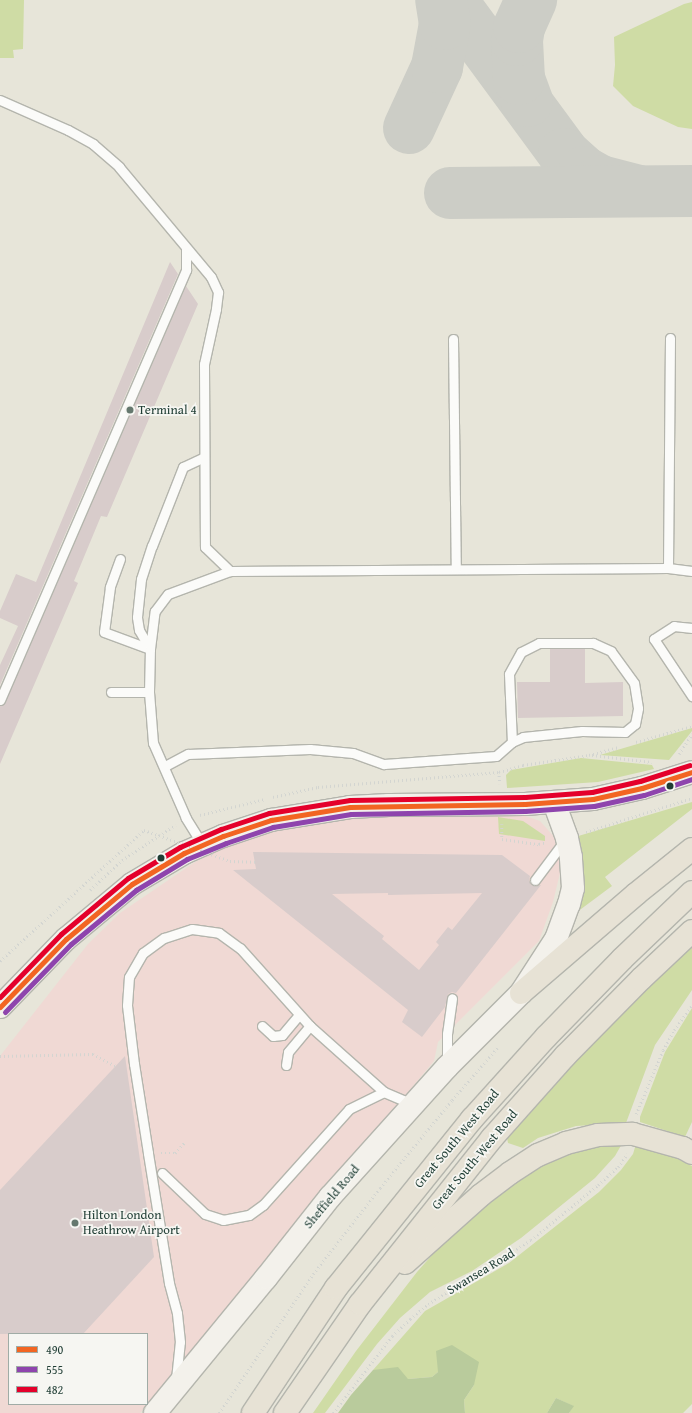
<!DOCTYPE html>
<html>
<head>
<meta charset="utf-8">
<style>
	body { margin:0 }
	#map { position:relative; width:692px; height:1413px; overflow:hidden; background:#e7e5d9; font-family:"Gentium Book Plus",serif }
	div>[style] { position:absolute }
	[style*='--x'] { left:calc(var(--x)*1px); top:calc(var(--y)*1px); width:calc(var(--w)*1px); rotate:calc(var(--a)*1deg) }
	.built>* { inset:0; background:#f0d9d4 }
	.green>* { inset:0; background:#cfdca5 }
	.forest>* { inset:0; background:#b9cb9c }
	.taxiway>* { height:52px; margin:-26px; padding:0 26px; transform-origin:26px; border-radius:26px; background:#cccdc6 }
	.building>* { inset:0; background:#d8cccb }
	.path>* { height:2.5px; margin-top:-1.25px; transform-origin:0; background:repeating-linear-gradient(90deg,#d3d5d1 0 1px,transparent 0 4px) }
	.roads { filter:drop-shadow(1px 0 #b4b5ad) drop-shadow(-1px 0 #b4b5ad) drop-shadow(0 1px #b4b5ad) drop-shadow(0 -1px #b4b5ad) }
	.lane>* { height:9px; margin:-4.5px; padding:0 4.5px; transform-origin:4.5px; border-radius:4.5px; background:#fbfbf9 }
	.secondary>* { height:22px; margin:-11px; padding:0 11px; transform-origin:11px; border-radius:11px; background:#f3f1eb }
	.highway>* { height:22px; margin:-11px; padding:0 11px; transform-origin:11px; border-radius:11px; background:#e7e2d5 }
	.path-bridge>* { height:2.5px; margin-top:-1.25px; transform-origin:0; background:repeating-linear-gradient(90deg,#d3d5d1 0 1px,transparent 0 4px) }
	.bus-1>* { height:5px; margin:-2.5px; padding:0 2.5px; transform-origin:2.5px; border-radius:2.5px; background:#f26522 }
	.bus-2>* { height:5px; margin:-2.5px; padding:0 2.5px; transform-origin:2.5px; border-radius:2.5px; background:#8e44ad }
	.bus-3>* { height:5px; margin:-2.5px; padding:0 2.5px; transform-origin:2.5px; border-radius:2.5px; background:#e4002b }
	.dots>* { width:11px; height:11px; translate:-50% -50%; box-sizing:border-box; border:2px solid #f6f6f2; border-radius:50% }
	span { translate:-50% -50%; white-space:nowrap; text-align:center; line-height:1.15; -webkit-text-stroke:3.5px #f6f6f2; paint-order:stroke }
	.poi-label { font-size:13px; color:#1f3d34 }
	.left { translate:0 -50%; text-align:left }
	.street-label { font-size:13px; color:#1f3d34 }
	.legend { position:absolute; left:8px; top:1333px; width:140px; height:72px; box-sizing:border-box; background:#f6f6f2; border:1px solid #a0aca6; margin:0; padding:5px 7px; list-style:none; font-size:12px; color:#1f3d34 }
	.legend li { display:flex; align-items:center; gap:8px; height:20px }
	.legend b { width:20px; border:1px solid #a0aca6 }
</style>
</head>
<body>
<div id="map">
	<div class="built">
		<i style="clip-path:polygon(evenodd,520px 814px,540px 821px,556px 839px,561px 869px,553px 902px,539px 941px,438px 1042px,434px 1061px,150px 1402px,140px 1413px,0 1413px,0 1056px,88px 944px,120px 913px,195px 862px,231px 845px,285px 827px,345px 817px,520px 814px,9px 1334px,147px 1334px,147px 1404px,9px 1404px,9px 1334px)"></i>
	</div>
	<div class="green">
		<i style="clip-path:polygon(0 0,24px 0,23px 49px,13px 50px,14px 58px,0 58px)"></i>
		<i style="clip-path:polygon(692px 2px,692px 129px,678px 127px,633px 106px,613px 86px,615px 65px,614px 37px,684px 4px)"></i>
		<i style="clip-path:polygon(692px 728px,692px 731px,669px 760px,600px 755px)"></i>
		<i style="clip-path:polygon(581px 758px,652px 765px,654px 769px,598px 782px,507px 788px,506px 775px,511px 770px)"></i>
		<i style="clip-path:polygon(692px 802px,692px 809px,605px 877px,612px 886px,569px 918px,575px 837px)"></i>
		<i style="clip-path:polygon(498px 817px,523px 821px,545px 836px,545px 841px,499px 834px)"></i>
		<i style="clip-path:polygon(692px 940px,692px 990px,655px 1045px,626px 1123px,576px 1126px,538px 1138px,523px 1148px,508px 1143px,507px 1138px,515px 1121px)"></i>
		<i style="clip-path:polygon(692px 1008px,692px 1122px,685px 1137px,640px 1122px,640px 1117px,665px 1052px)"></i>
		<i style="clip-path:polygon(623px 1142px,615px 1156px,595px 1178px,521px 1238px,472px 1271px,430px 1292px,400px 1318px,377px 1344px,325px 1413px,313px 1413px,356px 1351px,417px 1272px,480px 1201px,564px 1149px)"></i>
		<i style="clip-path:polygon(636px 1144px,658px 1149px,692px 1166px,692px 1404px,683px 1413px,569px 1413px,573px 1406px,556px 1398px,547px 1413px,465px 1413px,464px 1400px,474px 1385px,438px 1372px,432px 1377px,408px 1379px,373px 1370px,425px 1311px,509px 1263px,599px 1192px,621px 1170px,633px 1154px)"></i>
	</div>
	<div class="forest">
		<i style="clip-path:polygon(452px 1345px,479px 1362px,474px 1385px,464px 1400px,465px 1413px,338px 1413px,351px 1395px,373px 1370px,398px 1367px,408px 1379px,432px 1377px,438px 1372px,436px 1351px)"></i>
		<i style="clip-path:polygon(556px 1398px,574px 1406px,569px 1413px,547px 1413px)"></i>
	</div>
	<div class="taxiway">
		<i style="--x:451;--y:0;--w:191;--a:53.7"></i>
		<i style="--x:564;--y:154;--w:27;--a:42"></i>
		<i style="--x:584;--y:172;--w:18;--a:29"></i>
		<i style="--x:600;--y:181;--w:40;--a:14.4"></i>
		<i style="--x:527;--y:101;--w:23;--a:-110"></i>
		<i style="--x:519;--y:79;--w:39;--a:-93"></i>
		<i style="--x:517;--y:40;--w:13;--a:-81"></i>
		<i style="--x:519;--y:27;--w:30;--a:-66"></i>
		<i style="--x:409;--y:128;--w:67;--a:-65.3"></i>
		<i style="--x:437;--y:67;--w:44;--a:-79.5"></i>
		<i style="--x:445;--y:24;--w:24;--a:-99"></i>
		<i style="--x:450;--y:193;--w:242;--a:-0.5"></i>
	</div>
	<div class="building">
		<i style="clip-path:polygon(170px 262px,178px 274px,0 685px,0 665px,18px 626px,0 618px,0 611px,16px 574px,36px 582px)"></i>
		<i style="clip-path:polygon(186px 286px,198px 304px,107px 517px,101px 516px,74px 581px,78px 583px,0 764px,0 706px,6px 702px)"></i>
		<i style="clip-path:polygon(550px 649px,585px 649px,585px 683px,623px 682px,623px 716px,518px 718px,517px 682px,550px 682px)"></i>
		<i style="clip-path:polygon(evenodd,253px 852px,502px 855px,530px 876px,529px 880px,531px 885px,535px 886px,541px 885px,456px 993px,452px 992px,448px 994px,445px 1007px,422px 1037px,402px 1022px,408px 1010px,233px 870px,256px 869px,253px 852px,388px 893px,388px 895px,482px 893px,452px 930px,448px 927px,436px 942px,439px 945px,419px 970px,382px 939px,384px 936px,332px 894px,388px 893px)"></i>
		<i style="clip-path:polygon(125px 1056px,154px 1257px,83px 1334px,0 1334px,0 1190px)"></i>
	</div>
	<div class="path">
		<i style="--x:636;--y:742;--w:58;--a:-15.9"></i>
		<i style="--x:679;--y:754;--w:24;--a:-57"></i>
		<i style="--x:592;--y:755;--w:60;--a:6.7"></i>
		<i style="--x:499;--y:772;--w:25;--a:-16"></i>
		<i style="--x:523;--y:765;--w:67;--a:-8.6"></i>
		<i style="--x:589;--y:755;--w:30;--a:-15"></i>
		<i style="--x:273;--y:797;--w:46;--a:-12.5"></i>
		<i style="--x:318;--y:787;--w:182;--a:-4.7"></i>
		<i style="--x:499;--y:772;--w:12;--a:85"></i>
		<i style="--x:200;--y:815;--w:67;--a:-13.8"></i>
		<i style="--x:502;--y:824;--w:15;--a:90"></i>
		<i style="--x:502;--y:839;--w:37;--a:8"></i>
		<i style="--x:539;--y:844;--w:7;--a:-16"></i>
		<i style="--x:586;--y:832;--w:111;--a:-17.8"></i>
		<i style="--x:90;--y:890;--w:44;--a:-43.2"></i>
		<i style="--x:122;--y:860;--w:64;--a:-33.4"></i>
		<i style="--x:0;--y:1056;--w:93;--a:-1.2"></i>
		<i style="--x:93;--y:1054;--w:26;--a:28"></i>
		<i style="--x:636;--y:1114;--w:69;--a:-67.1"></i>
		<i style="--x:663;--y:1050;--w:23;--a:-61"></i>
		<i style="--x:674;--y:1030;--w:31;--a:-54"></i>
		<i style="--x:161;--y:1153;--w:14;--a:0"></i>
		<i style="--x:175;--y:1153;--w:15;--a:-48"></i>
		<i style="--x:219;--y:1413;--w:168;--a:-55.9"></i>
		<i style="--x:313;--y:1274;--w:109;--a:-52.1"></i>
		<i style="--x:380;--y:1188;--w:114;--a:-50.7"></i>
		<i style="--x:452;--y:1100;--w:69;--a:-49.1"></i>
		<i style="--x:333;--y:1413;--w:97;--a:-52.5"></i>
		<i style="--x:392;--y:1336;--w:25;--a:-43"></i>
		<i style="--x:410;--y:1319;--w:23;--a:-40"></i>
		<i style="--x:428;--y:1304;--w:121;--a:-31.9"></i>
		<i style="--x:531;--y:1240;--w:87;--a:-39.4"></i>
		<i style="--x:598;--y:1185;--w:27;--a:-42"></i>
		<i style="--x:618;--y:1167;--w:16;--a:-55"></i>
	</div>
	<div class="roads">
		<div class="lane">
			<i style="--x:0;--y:100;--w:74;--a:23.8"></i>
			<i style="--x:68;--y:130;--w:29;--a:29"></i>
			<i style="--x:93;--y:144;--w:35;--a:41"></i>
			<i style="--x:119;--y:167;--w:143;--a:50.1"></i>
			<i style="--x:211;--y:277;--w:17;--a:65"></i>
			<i style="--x:218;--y:292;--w:17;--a:97"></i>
			<i style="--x:216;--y:309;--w:56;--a:102.3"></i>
			<i style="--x:204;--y:364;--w:183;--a:89.7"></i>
			<i style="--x:205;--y:547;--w:35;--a:44"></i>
			<i style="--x:230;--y:571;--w:438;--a:-0.4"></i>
			<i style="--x:668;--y:568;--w:24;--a:7"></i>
			<i style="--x:453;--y:339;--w:230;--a:89.3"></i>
			<i style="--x:120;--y:559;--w:30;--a:110"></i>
			<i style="--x:110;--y:587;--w:45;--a:97.6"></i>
			<i style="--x:104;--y:632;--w:49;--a:20.3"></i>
			<i style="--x:668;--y:568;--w:230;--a:-89.5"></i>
			<i style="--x:692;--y:628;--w:18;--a:-174"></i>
			<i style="--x:674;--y:626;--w:24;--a:147"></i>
			<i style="--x:654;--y:639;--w:69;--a:56.3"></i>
			<i style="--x:150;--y:649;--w:22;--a:-120"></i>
			<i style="--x:139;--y:630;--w:13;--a:-99"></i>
			<i style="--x:137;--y:617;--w:38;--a:-84"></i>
			<i style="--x:141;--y:579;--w:35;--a:-72"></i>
			<i style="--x:152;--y:546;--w:85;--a:-68.6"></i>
			<i style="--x:183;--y:467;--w:23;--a:-25"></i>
			<i style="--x:111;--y:692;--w:38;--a:0"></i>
			<i style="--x:0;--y:700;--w:469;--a:-66.6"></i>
			<i style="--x:186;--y:270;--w:21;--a:-90"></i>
			<i style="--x:165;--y:766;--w:26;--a:-28"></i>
			<i style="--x:188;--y:754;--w:122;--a:-2.3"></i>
			<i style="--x:310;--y:749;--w:43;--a:5.3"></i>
			<i style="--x:353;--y:753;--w:33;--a:20"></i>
			<i style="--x:384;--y:764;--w:112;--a:-4.1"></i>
			<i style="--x:496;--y:756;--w:21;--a:-41"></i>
			<i style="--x:512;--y:742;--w:12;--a:-24"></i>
			<i style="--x:523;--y:737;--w:59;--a:-5.8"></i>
			<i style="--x:582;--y:731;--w:43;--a:1.3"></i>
			<i style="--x:625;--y:732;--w:13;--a:-39"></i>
			<i style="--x:635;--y:724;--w:16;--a:-79"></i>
			<i style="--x:638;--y:708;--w:25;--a:-99"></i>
			<i style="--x:634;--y:683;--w:39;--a:-126"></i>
			<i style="--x:611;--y:651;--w:20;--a:-156"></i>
			<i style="--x:593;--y:643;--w:54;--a:180"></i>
			<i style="--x:539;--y:643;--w:20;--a:153"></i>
			<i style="--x:521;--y:652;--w:25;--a:119"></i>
			<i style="--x:509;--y:674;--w:68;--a:87.5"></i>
			<i style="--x:202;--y:844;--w:31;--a:-122"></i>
			<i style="--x:186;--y:818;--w:82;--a:-113.7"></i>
			<i style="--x:153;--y:743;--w:51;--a:-94.5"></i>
			<i style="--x:149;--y:692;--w:43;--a:-88.7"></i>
			<i style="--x:150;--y:649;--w:38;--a:-83"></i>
			<i style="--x:155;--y:611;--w:21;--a:-53"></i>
			<i style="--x:168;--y:594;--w:66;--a:-20.4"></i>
			<i style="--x:535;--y:880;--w:50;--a:-53.1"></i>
			<i style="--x:262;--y:1026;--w:15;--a:42"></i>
			<i style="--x:273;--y:1036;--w:9;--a:-6"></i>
			<i style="--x:282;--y:1035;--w:26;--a:-50"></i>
			<i style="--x:447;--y:1064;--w:30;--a:-90"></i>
			<i style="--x:447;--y:1034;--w:36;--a:-82"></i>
			<i style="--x:286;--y:1065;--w:13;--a:-81"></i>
			<i style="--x:288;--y:1052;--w:34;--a:-50"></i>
			<i style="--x:162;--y:1173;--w:59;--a:43.6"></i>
			<i style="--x:205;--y:1214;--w:19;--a:18"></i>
			<i style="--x:223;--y:1220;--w:26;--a:-11"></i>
			<i style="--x:249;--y:1215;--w:17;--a:-36"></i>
			<i style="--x:263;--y:1205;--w:129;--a:-48.1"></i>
			<i style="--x:349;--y:1109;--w:39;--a:-26"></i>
			<i style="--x:176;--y:1379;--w:37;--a:-84"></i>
			<i style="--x:180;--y:1342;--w:29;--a:-96"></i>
			<i style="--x:177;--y:1313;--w:31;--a:-105"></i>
			<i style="--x:169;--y:1283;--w:132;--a:-99.2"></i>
			<i style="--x:148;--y:1153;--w:90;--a:-98.9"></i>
			<i style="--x:134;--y:1064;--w:59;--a:-96.8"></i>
			<i style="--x:127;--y:1005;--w:28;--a:-86"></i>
			<i style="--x:129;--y:977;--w:28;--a:-60"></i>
			<i style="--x:143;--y:953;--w:26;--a:-36"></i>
			<i style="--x:164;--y:938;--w:29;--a:-18"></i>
			<i style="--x:192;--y:929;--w:27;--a:8"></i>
			<i style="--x:219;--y:933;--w:26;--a:36"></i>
			<i style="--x:240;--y:948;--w:105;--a:48.1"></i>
			<i style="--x:310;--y:1026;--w:99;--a:41.7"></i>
			<i style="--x:384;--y:1092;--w:23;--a:23"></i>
			<i style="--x:405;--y:1101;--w:9;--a:0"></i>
		</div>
		<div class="secondary">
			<i style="--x:0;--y:1007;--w:95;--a:-45.9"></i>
			<i style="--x:66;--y:939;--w:86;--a:-39.8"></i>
			<i style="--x:132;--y:884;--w:61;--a:-30.8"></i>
			<i style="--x:184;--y:853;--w:43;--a:-23.6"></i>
			<i style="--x:223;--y:836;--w:51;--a:-18.4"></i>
			<i style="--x:271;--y:820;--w:80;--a:-9.3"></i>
			<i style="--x:350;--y:807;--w:39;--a:-3"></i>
			<i style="--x:389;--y:805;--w:136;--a:-0.4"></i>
			<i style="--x:525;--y:804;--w:68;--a:-4.2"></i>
			<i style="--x:593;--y:799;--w:50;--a:-12.7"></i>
			<i style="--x:642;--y:788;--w:52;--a:-17.7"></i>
			<i style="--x:155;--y:1413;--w:175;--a:-50.6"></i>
			<i style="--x:266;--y:1278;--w:103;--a:-51.7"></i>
			<i style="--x:330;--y:1197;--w:175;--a:-48"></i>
			<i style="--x:447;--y:1067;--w:105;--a:-45"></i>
			<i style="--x:521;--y:993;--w:64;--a:-57.1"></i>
			<i style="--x:556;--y:939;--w:37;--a:-70"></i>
			<i style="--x:569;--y:904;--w:16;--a:-76"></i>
			<i style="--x:573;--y:888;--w:31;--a:-94"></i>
			<i style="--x:571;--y:857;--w:19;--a:-102"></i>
			<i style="--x:567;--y:838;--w:37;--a:-110"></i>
		</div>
		<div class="highway">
			<i style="--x:521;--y:993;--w:152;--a:-40.7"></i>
			<i style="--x:636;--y:894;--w:72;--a:-38.8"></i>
			<i style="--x:405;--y:1263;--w:102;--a:-41.8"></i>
			<i style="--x:481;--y:1195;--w:36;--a:-37"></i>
			<i style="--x:510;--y:1173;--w:33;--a:-33"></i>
			<i style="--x:538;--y:1155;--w:30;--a:-23"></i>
			<i style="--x:566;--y:1143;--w:33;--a:-14"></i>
			<i style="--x:598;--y:1135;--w:35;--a:-2"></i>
			<i style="--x:633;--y:1134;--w:52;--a:15.6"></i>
			<i style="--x:683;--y:1148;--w:10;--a:29"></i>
			<i style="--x:253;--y:1413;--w:150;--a:-56.4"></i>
			<i style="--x:336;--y:1288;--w:217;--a:-51.2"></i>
			<i style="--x:472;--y:1119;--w:110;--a:-47.9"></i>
			<i style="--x:546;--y:1037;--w:109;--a:-45.7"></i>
			<i style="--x:622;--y:959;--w:97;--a:-43.7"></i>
			<i style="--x:285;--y:1413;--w:132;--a:-55.5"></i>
			<i style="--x:360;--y:1304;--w:212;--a:-51.5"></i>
			<i style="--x:492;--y:1138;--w:110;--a:-48.3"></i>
			<i style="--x:565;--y:1056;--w:108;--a:-45.4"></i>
			<i style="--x:641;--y:979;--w:70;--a:-43.3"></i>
		</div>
	</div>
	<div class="path-bridge">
		<i style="--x:0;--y:961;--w:195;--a:-42.3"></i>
		<i style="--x:144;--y:830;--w:91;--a:19.8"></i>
		<i style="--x:230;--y:861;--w:25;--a:2"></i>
	</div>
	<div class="bus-1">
		<i style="--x:0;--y:1007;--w:95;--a:-45.9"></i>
		<i style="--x:66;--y:939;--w:86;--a:-39.8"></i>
		<i style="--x:132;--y:884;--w:61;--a:-30.8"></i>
		<i style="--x:184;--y:853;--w:43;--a:-23.6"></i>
		<i style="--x:223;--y:836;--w:51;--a:-18.4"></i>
		<i style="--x:271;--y:820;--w:80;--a:-9.3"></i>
		<i style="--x:350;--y:807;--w:175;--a:-1"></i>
		<i style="--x:525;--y:804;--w:68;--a:-4.2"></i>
		<i style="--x:593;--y:799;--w:50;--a:-12.7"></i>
		<i style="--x:642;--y:788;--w:52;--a:-17.7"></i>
	</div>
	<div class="bus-2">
		<i style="--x:5;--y:1012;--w:95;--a:-45.9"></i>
		<i style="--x:71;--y:944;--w:85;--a:-39.7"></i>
		<i style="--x:136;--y:890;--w:60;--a:-31.3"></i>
		<i style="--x:187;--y:859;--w:42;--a:-22.3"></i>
		<i style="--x:226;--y:843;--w:50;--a:-18.8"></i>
		<i style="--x:273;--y:827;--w:79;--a:-9.5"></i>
		<i style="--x:351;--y:814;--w:174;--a:-1"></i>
		<i style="--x:525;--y:811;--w:69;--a:-4.1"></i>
		<i style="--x:594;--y:806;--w:51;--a:-12.4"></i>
		<i style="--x:644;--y:795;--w:51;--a:-18.4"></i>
	</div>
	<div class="bus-3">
		<i style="--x:0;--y:997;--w:88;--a:-45.9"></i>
		<i style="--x:61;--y:934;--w:87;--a:-39.9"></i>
		<i style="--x:128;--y:878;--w:61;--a:-30.8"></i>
		<i style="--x:180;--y:847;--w:45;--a:-23.7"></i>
		<i style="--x:221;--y:829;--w:51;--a:-18.4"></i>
		<i style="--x:269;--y:813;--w:82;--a:-9.1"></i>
		<i style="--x:350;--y:800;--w:175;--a:-1"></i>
		<i style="--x:525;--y:797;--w:67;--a:-4.3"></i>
		<i style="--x:592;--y:792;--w:49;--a:-12.9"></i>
		<i style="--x:640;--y:781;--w:52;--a:-17.7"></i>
	</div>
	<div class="dots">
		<i style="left:130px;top:410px;background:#65786e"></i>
		<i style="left:670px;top:786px;background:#1f3d34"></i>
		<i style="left:161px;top:858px;background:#1f3d34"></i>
		<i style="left:75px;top:1223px;background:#65786e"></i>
	</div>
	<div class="poi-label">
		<span class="left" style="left:138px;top:410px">Terminal 4</span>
		<span class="left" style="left:83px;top:1223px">Hilton London<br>Heathrow Airport</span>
	</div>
	<div class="street-label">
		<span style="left:457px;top:1139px;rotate:-50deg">Great South West Road</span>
		<span style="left:475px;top:1160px;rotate:-50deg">Great South-West Road</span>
		<span style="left:332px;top:1197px;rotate:-50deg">Sheffield Road</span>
		<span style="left:481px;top:1272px;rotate:-31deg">Swansea Road</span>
	</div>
	<ul class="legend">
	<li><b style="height:5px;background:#f26522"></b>490</li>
	<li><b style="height:5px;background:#8e44ad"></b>555</li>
	<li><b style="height:5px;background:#e4002b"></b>482</li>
	</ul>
</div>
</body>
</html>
